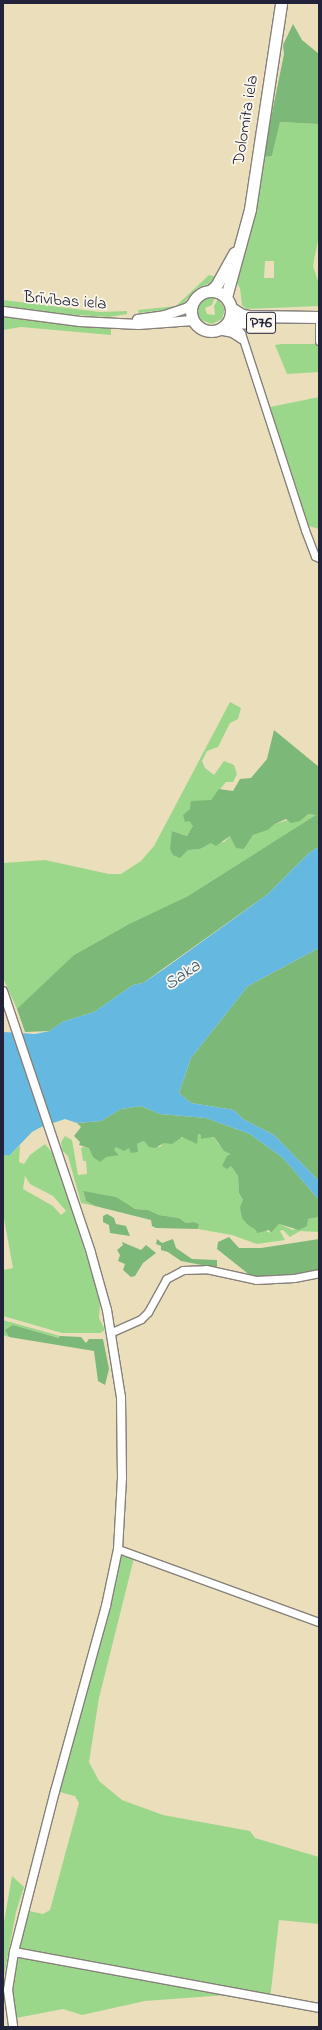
<!DOCTYPE html>
<html>
<head>
<meta charset="utf-8">
<style>
	body { margin:0 }
	#map { position:relative; width:322px; height:2030px; overflow:hidden; background:#ebdfbb; font-family:"Indie Flower",sans-serif }
	div>[style] { position:absolute }
	[style*='--x'] { left:calc(var(--x)*1px); top:calc(var(--y)*1px); width:calc(var(--w)*1px); rotate:calc(var(--a)*1deg) }
	.green>* { inset:0; background:#9bd78b }
	.forest>* { inset:0; background:#7cb877 }
	.water>* { inset:0; background:#65b9e1 }
	.roads { filter:drop-shadow(1px 0 #86807b) drop-shadow(-1px 0 #86807b) drop-shadow(0 1px #86807b) drop-shadow(0 -1px #86807b) }
	.minor>* { height:7px; margin:-3.5px; padding:0 3.5px; transform-origin:3.5px; border-radius:3.5px; background:#fff }
	.tertiary>* { height:8px; margin:-4px; padding:0 4px; transform-origin:4px; border-radius:4px; background:#fff }
	.secondary>* { height:9px; margin:-4.5px; padding:0 4.5px; transform-origin:4.5px; border-radius:4.5px; background:#fff }
	.primary>* { height:11px; margin:-5.5px; padding:0 5.5px; transform-origin:5.5px; border-radius:5.5px; background:#fff }
	.primary>.ring { margin:-5.5px; padding:0; box-sizing:content-box; background:none; border:11px solid #fff; border-radius:50% }
	span { translate:-50% -50%; white-space:nowrap; text-align:center; line-height:1.15; -webkit-text-stroke:3.5px #fbf7ec; paint-order:stroke }
	.shield-label span { padding:1px 3px; background:#fbf7ec; border:1px solid; border-radius:3px; -webkit-text-stroke-width:0 }
	.shield-label { font-size:16px; color:#22223b; font-weight:700 }
	.street-label { font-size:17px; color:#22223b }
	.water-label { font-size:18px; color:#395775; font-style:italic }
	.frame { position:absolute; inset:0; border:4px solid #22223b; pointer-events:none }
</style>
</head>
<body>
<div id="map">
	<div class="green">
		<i style="clip-path:polygon(evenodd,280px 122px,319px 124px,319px 235px,313px 266px,319px 284px,319px 306px,246px 309px,242px 305px,240px 288px,235px 280px,254px 220px,263px 157px,272px 156px,280px 122px,265px 261px,274px 261px,274px 278px,264px 278px,265px 261px)"></i>
		<i style="clip-path:polygon(209px 275px,218px 277px,214px 282px,197px 288px,179px 308px,139px 313px,138px 310px,176px 306px)"></i>
		<i style="clip-path:polygon(211px 297px,215px 297px,212px 305px,205px 308px,207px 314px,215px 315px,214px 306px,218px 299px,225px 309px,222px 319px,212px 324px,201px 320px,197px 313px,200px 302px)"></i>
		<i style="clip-path:polygon(3px 300px,100px 312px,127px 311px,127px 314px,108px 317px,63px 314px,3px 306px)"></i>
		<i style="clip-path:polygon(3px 317px,111px 328px,111px 335px,21px 327px,3px 330px)"></i>
		<i style="clip-path:polygon(281px 344px,319px 344px,319px 372px,287px 374px,275px 345px)"></i>
		<i style="clip-path:polygon(319px 397px,319px 529px,309px 526px,270px 407px)"></i>
		<i style="clip-path:polygon(230px 702px,241px 708px,238px 719px,230px 723px,218px 747px,207px 751px,202px 761px,205px 768px,214px 775px,224px 761px,234px 765px,237px 774px,233px 782px,226px 782px,211px 800px,190px 808px,189px 821px,194px 826px,187px 836px,172px 831px,188px 850px,200px 849px,211px 843px,224px 842px,230px 836px,244px 849px,253px 835px,268px 830px,275px 824px,308px 814px,317px 815px,188px 896px,129px 924px,74px 955px,29px 1003px,17px 1009px,3px 978px,3px 863px,45px 860px,109px 874px,121px 874px,141px 861px,154px 846px)"></i>
		<i style="clip-path:polygon(197px 1134px,201px 1135px,201px 1139px,214px 1137px,218px 1144px,231px 1153px,231px 1166px,238px 1176px,239px 1193px,243px 1200px,247px 1224px,271px 1233px,279px 1224px,293px 1230px,301px 1227px,308px 1219px,319px 1217px,319px 1232px,300px 1231px,290px 1237px,283px 1230px,280px 1231px,285px 1240px,257px 1244px,232px 1235px,198px 1229px,199px 1224px,194px 1222px,186px 1223px,179px 1218px,159px 1215px,148px 1210px,135px 1209px,105px 1195px,83px 1192px,86px 1201px,95px 1206px,81px 1203px,68px 1156px,62px 1150px,61px 1142px,65px 1136px,72px 1140px,78px 1175px,87px 1174px,86px 1161px,83px 1161px,81px 1148px,83px 1147px,114px 1150px,116px 1147px,124px 1150px,144px 1141px,160px 1147px,164px 1142px)"></i>
		<i style="clip-path:polygon(evenodd,45px 1144px,54px 1155px,97px 1289px,100px 1306px,99px 1318px,105px 1330px,100px 1333px,62px 1333px,3px 1316px,3px 1270px,13px 1268px,3px 1213px,3px 1156px,10px 1155px,20px 1145px,19px 1162px,24px 1164px,30px 1155px,45px 1144px,25px 1176px,30px 1184px,53px 1196px,66px 1211px,61px 1215px,53px 1206px,23px 1189px,25px 1176px)"></i>
		<i style="clip-path:polygon(3px 1320px,60px 1336px,60px 1338px,13px 1325px,6px 1332px,9px 1337px,3px 1335px)"></i>
		<i style="clip-path:polygon(118px 1549px,135px 1554px,99px 1698px,89px 1762px,99px 1781px,122px 1800px,163px 1815px,250px 1831px,255px 1838px,319px 1857px,319px 1924px,279px 1920px,270px 1999px,240px 1994px,145px 2001px,82px 2015px,63px 2009px,11px 2019px,8px 2000px,25px 1910px,43px 1914px,50px 1910px,79px 1803px,75px 1796px,55px 1791px)"></i>
		<i style="clip-path:polygon(12px 1876px,24px 1887px,16px 1912px,3px 1982px,3px 1928px)"></i>
	</div>
	<div class="forest">
		<i style="clip-path:polygon(293px 24px,302px 40px,319px 54px,319px 124px,280px 122px,272px 156px,263px 157px,284px 54px,283px 45px)"></i>
		<i style="clip-path:polygon(274px 730px,319px 767px,319px 847px,309px 853px,268px 894px,143px 983px,133px 985px,94px 1012px,62px 1022px,50px 1031px,25px 1032px,17px 1009px,74px 955px,129px 924px,188px 896px,316px 815px,308px 814px,300px 821px,291px 823px,286px 819px,275px 824px,268px 830px,253px 835px,244px 849px,236px 848px,230px 836px,216px 846px,211px 843px,200px 849px,188px 850px,180px 858px,173px 855px,170px 849px,172px 831px,187px 836px,193px 826px,189px 821px,185px 822px,183px 815px,190px 809px,191px 801px,211px 800px,219px 789px,233px 791px,240px 779px,251px 778px,267px 759px)"></i>
		<i style="clip-path:polygon(319px 948px,319px 1181px,274px 1135px,243px 1119px,234px 1110px,191px 1103px,179px 1093px,191px 1058px,248px 986px)"></i>
		<i style="clip-path:polygon(141px 1106px,160px 1114px,206px 1118px,250px 1134px,283px 1158px,319px 1200px,319px 1217px,308px 1219px,307px 1226px,299px 1230px,279px 1224px,271px 1233px,269px 1230px,257px 1233px,256px 1230px,247px 1224px,242px 1218px,240px 1207px,243px 1200px,239px 1193px,238px 1176px,231px 1166px,227px 1169px,222px 1166px,227px 1156px,231px 1154px,224px 1151px,214px 1137px,201px 1139px,201px 1135px,198px 1134px,197px 1144px,182px 1137px,172px 1144px,164px 1143px,155px 1148px,149px 1147px,144px 1141px,137px 1144px,138px 1152px,131px 1153px,129px 1148px,124px 1151px,116px 1147px,114px 1150px,119px 1155px,106px 1157px,100px 1162px,93px 1157px,89px 1148px,79px 1145px,80px 1142px,74px 1136px,81px 1127px,77px 1123px,101px 1121px,121px 1109px)"></i>
		<i style="clip-path:polygon(83px 1191px,116px 1197px,135px 1209px,148px 1210px,159px 1215px,179px 1218px,186px 1223px,194px 1222px,199px 1224px,198px 1229px,156px 1228px,152px 1226px,151px 1220px,95px 1206px,86px 1201px)"></i>
		<i style="clip-path:polygon(107px 1214px,114px 1218px,116px 1224px,126px 1226px,130px 1236px,110px 1233px,109px 1225px,103px 1222px,103px 1216px)"></i>
		<i style="clip-path:polygon(229px 1237px,239px 1248px,261px 1248px,319px 1239px,319px 1273px,256px 1280px,217px 1249px,218px 1242px)"></i>
		<i style="clip-path:polygon(157px 1239px,162px 1243px,173px 1239px,176px 1248px,192px 1259px,217px 1260px,217px 1268px,181px 1261px,168px 1252px,161px 1250px,161px 1246px,156px 1244px)"></i>
		<i style="clip-path:polygon(122px 1242px,141px 1250px,146px 1245px,156px 1253px,143px 1263px,135px 1276px,131px 1277px,123px 1270px,125px 1264px,118px 1261px,120px 1255px,117px 1250px,123px 1245px)"></i>
		<i style="clip-path:polygon(13px 1325px,59px 1338px,60px 1336px,81px 1337px,86px 1343px,89px 1339px,103px 1339px,109px 1369px,105px 1385px,98px 1381px,94px 1351px,9px 1337px,5px 1330px)"></i>
	</div>
	<div class="water">
		<i style="clip-path:polygon(319px 847px,319px 948px,248px 986px,191px 1058px,179px 1093px,191px 1103px,234px 1110px,243px 1119px,274px 1135px,319px 1181px,319px 1200px,283px 1158px,250px 1134px,206px 1118px,160px 1114px,141px 1106px,121px 1109px,101px 1121px,77px 1123px,65px 1119px,41px 1127px,32px 1132px,10px 1155px,3px 1156px,4px 1032px,35px 1034px,50px 1031px,62px 1022px,94px 1012px,133px 985px,143px 983px,164px 969px,268px 894px,309px 853px)"></i>
	</div>
	<div class="roads">
		<div class="minor">
			<i style="--x:319;--y:319;--w:22;--a:90"></i>
			<i style="--x:227;--y:325;--w:9;--a:13"></i>
			<i style="--x:236;--y:327;--w:8;--a:50"></i>
			<i style="--x:241;--y:333;--w:207;--a:72"></i>
			<i style="--x:305;--y:530;--w:28;--a:69"></i>
			<i style="--x:315;--y:556;--w:4;--a:27"></i>
			<i style="--x:217;--y:330;--w:15;--a:11"></i>
			<i style="--x:232;--y:333;--w:11;--a:34"></i>
			<i style="--x:112;--y:1332;--w:32;--a:-24"></i>
			<i style="--x:141;--y:1319;--w:10;--a:-45"></i>
			<i style="--x:148;--y:1312;--w:38;--a:-61"></i>
			<i style="--x:166;--y:1279;--w:19;--a:-28"></i>
			<i style="--x:183;--y:1270;--w:23;--a:-2"></i>
			<i style="--x:206;--y:1269;--w:51;--a:12.4"></i>
			<i style="--x:256;--y:1280;--w:38;--a:-3"></i>
			<i style="--x:294;--y:1278;--w:25;--a:-11"></i>
			<i style="--x:118;--y:1549;--w:214;--a:20"></i>
		</div>
		<div class="tertiary">
			<i style="--x:3;--y:991;--w:276;--a:71.4"></i>
			<i style="--x:91;--y:1253;--w:59;--a:74.3"></i>
			<i style="--x:107;--y:1310;--w:88;--a:80.9"></i>
			<i style="--x:121;--y:1397;--w:81;--a:89.3"></i>
			<i style="--x:122;--y:1478;--w:71;--a:93.2"></i>
			<i style="--x:118;--y:1549;--w:58;--a:101.9"></i>
			<i style="--x:106;--y:1606;--w:192;--a:105.4"></i>
			<i style="--x:55;--y:1791;--w:166;--a:104.3"></i>
			<i style="--x:14;--y:1952;--w:38;--a:99"></i>
			<i style="--x:8;--y:1990;--w:37;--a:82"></i>
			<i style="--x:14;--y:1952;--w:310;--a:10.4"></i>
		</div>
		<div class="secondary">
			<i style="--x:3;--y:311;--w:77;--a:7.5"></i>
			<i style="--x:79;--y:321;--w:59;--a:2.9"></i>
			<i style="--x:138;--y:324;--w:55;--a:-4.2"></i>
			<i style="--x:137;--y:319;--w:27;--a:-8"></i>
			<i style="--x:164;--y:315;--w:23;--a:-18"></i>
			<i style="--x:186;--y:308;--w:8;--a:-40"></i>
		</div>
		<div class="primary">
			<i class="ring" style="left:191px;top:291px;width:29px;height:29px"></i>
			<i style="--x:210;--y:291;--w:8;--a:-40"></i>
			<i style="--x:216;--y:286;--w:38;--a:-61"></i>
			<i style="--x:226;--y:297;--w:91;--a:-74.7"></i>
			<i style="--x:250;--y:209;--w:208;--a:-81.4"></i>
			<i style="--x:231;--y:308;--w:13;--a:32"></i>
			<i style="--x:242;--y:315;--w:7;--a:8"></i>
			<i style="--x:249;--y:316;--w:70;--a:0.8"></i>
			<i style="--x:229;--y:322;--w:34;--a:2"></i>
		</div>
	</div>
	<div class="shield-label">
		<span style="left:261px;top:323px">P76</span>
	</div>
	<div class="street-label">
		<span style="left:246px;top:120px;rotate:-81deg">Dolomīta iela</span>
		<span style="left:65px;top:301px;rotate:5deg">Brīvības iela</span>
	</div>
	<div class="water-label">
		<span style="left:183px;top:976px;rotate:-34deg">Saka</span>
	</div>
	<div class="frame"></div>
</div>
</body>
</html>
